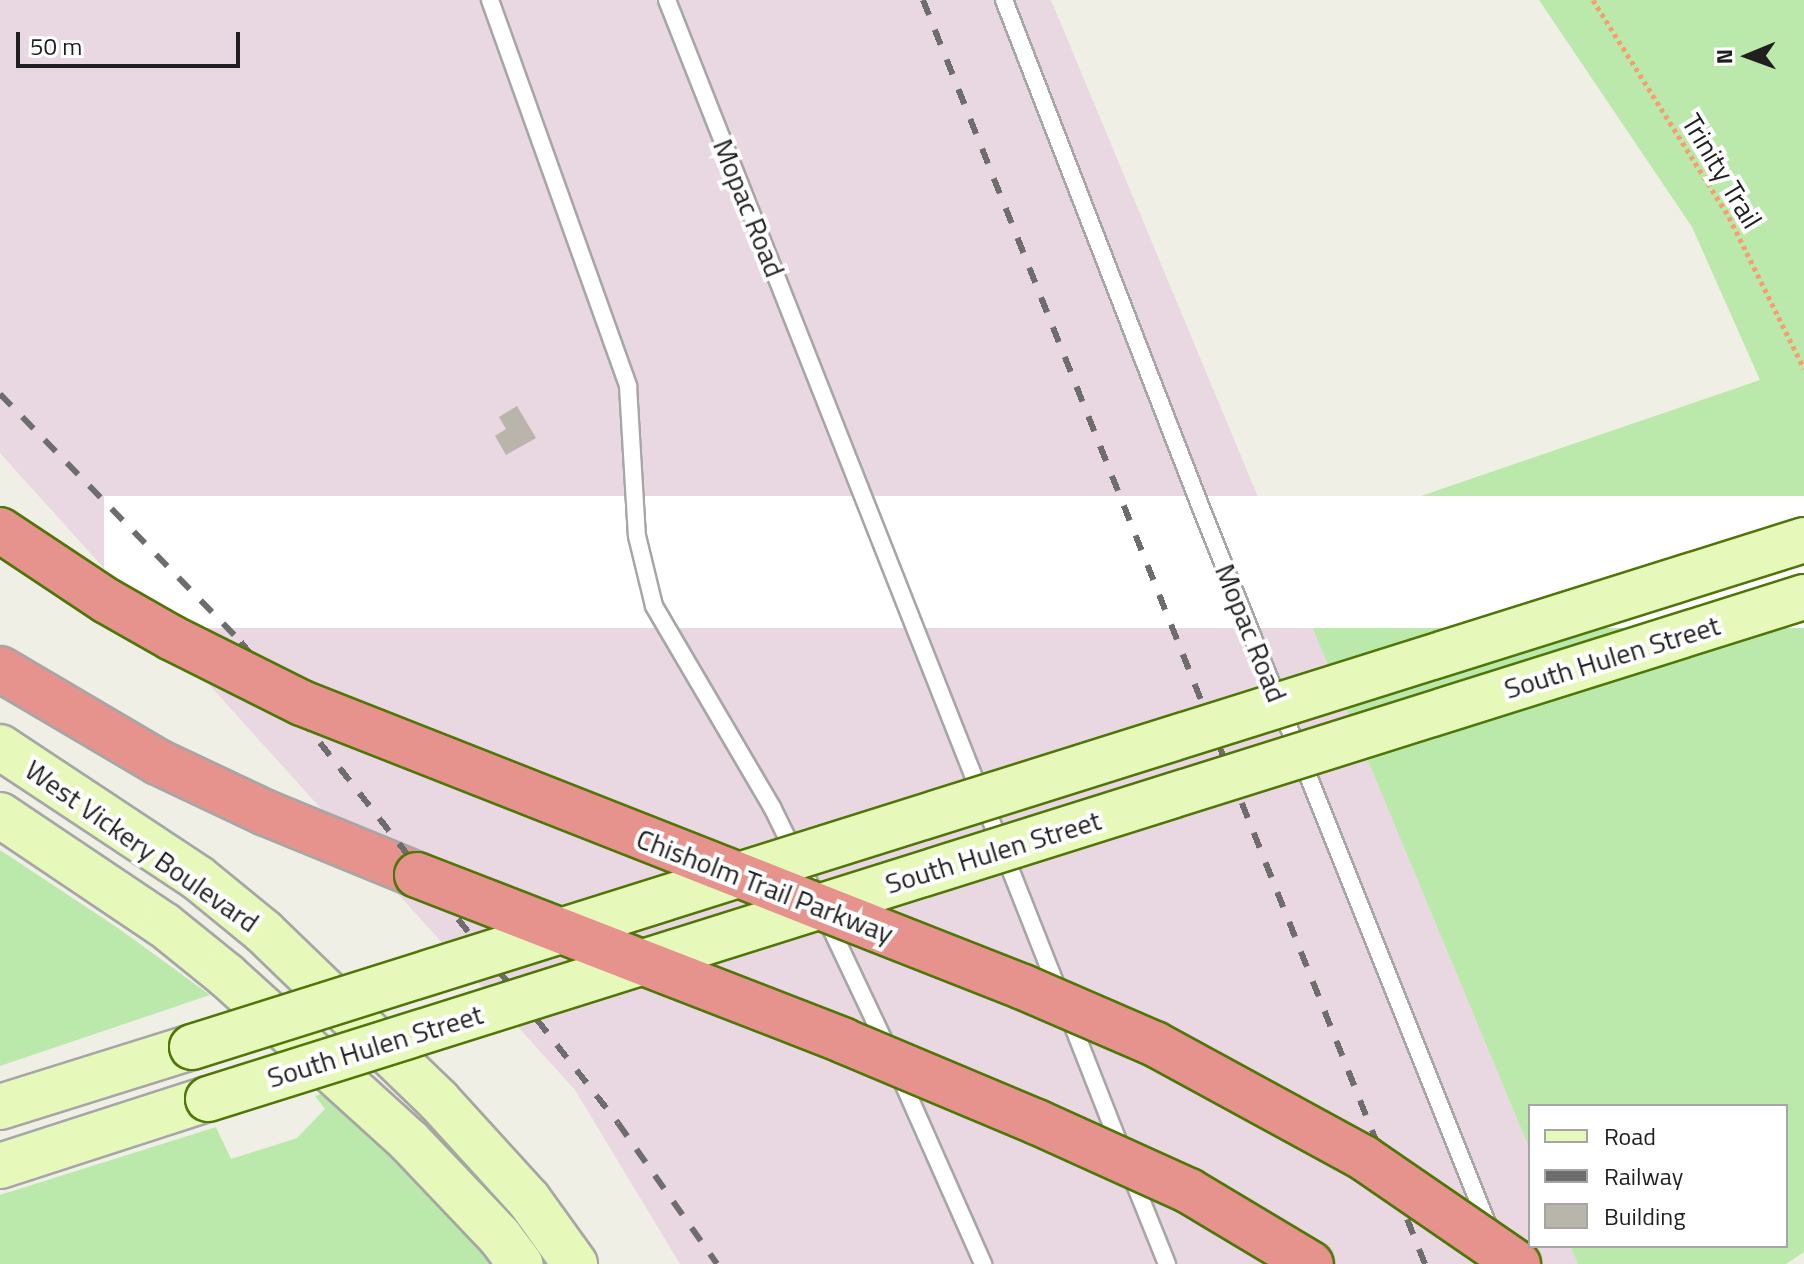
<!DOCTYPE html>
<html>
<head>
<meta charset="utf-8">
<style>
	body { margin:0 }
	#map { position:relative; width:1804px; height:1264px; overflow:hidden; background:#f0efe5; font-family:"Titillium Web",sans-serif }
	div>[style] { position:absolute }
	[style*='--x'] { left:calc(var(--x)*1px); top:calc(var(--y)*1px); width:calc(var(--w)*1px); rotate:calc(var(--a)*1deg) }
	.industrial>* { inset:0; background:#e9d7e1 }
	.grass>* { inset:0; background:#bbe9ab }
	.pier>* { inset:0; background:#fff; transform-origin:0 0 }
	.building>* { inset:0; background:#b9b5aa }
	.path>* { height:5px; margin-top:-2.5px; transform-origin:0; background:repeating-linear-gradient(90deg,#f99d6d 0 4px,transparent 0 8px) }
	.roads { filter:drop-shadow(2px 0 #a6a6a6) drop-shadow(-2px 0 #a6a6a6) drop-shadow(0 2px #a6a6a6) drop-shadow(0 -2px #a6a6a6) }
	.lane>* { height:16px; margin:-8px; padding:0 8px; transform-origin:8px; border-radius:8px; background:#fff }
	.secondary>* { height:44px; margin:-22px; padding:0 22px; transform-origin:22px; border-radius:22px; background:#e7f9ba }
	.highway>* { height:44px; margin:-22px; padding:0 22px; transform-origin:22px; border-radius:22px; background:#e6928d }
	.rail>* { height:6px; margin-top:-3px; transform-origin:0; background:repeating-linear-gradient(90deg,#6d6d6d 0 16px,transparent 0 32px) }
	.bridges { filter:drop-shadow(2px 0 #4f7606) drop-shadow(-2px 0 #4f7606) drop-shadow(0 2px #4f7606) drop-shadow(0 -2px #4f7606) }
	.secondary-bridge>* { height:44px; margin:-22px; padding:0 22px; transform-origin:22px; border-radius:22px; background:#e7f9ba }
	.highway-bridge>* { height:44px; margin:-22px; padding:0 22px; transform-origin:22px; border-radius:22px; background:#e6928d }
	span { translate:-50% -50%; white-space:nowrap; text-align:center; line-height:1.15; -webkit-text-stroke:8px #fff; paint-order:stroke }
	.street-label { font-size:28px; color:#1f1f1f }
	.legend { position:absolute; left:1528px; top:1104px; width:260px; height:144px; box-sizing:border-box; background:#fff; border:2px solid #a5a5a5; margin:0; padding:10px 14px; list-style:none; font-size:24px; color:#1f1f1f }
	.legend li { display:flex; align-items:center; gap:16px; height:40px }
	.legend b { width:40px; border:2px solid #a5a5a5 }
	.north { position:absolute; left:1708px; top:16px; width:80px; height:80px; -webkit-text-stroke:6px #fff; paint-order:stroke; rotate:269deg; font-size:22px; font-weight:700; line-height:32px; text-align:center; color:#1f1f1f }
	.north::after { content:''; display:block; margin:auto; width:28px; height:36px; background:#1f1f1f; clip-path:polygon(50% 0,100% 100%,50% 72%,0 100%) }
	.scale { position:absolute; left:16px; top:32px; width:224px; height:36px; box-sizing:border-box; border:4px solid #1f1f1f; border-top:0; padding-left:10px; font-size:24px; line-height:28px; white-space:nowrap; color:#1f1f1f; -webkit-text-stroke:6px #fff; paint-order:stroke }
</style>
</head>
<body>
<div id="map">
	<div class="industrial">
		<i style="clip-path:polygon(0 0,1051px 0,1530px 1150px,1530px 1246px,1570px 1246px,1578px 1264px,680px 1264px,575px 1090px,0 453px)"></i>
	</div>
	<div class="grass">
		<i style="clip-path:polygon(1539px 0,1804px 0,1804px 1252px,1786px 1264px,1578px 1264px,1570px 1246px,1786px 1246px,1786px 1106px,1530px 1106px,1530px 1150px,1278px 545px,1760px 380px,1692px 227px)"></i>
		<i style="clip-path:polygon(0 850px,118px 928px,210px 995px,0 1066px)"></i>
		<i style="clip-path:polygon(327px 1092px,466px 1226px,496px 1264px,0 1264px,0 1195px,216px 1127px,231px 1159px,297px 1138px,325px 1109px,315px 1096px)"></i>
	</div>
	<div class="pier">
		<i style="left:1804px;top:496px;width:132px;height:1700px;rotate:90deg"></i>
	</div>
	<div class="building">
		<i style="clip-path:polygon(517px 406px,536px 438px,506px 455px,495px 436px,506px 429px,499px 417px)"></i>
	</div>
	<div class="path">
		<i style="--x:1593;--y:0;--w:256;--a:57.9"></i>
		<i style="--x:1729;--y:217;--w:169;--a:63.7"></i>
	</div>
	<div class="roads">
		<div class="lane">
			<i style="--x:490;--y:0;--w:410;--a:70.3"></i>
			<i style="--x:628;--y:386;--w:150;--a:86.6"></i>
			<i style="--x:637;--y:536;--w:72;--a:76.3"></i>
			<i style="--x:654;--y:606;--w:233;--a:59.6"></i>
			<i style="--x:772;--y:807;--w:100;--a:63.9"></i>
			<i style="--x:667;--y:0;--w:1070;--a:68.45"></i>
			<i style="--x:1004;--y:0;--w:545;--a:68.8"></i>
			<i style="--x:1201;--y:508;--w:781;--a:68.2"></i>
			<i style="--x:826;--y:918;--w:145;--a:64.7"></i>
			<i style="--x:1069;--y:1016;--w:145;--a:68.6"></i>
			<i style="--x:899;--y:1074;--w:208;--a:66.1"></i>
			<i style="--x:1130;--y:1172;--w:99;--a:68.1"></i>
		</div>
		<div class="secondary">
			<i style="--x:0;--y:747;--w:237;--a:33.5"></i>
			<i style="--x:198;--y:878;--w:85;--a:39.3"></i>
			<i style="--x:264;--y:932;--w:242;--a:44"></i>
			<i style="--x:438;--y:1100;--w:135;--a:47.7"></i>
			<i style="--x:529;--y:1200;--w:79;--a:54.3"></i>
			<i style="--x:0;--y:815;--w:197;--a:33.9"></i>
			<i style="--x:164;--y:925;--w:80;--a:38.9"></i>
			<i style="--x:226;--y:975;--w:247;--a:42.2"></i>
			<i style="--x:409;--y:1141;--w:132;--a:46.5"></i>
			<i style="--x:500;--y:1237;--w:34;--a:53"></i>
			<i style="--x:0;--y:1107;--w:201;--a:-17.4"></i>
			<i style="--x:0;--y:1166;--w:219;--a:-17.9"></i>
		</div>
		<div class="highway">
			<i style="--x:0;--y:669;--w:183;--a:30.5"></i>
			<i style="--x:158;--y:762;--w:119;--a:25.3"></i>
			<i style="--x:266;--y:813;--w:163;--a:22.3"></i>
		</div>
	</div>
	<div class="rail">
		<i style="--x:923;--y:0;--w:1360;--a:68.34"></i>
		<i style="--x:0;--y:394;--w:346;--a:45.8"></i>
		<i style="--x:241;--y:642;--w:611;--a:51.91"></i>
		<i style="--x:618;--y:1123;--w:172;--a:54.9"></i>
	</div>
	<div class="bridges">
		<div class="secondary-bridge">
			<i style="--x:192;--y:1047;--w:1690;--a:-17.46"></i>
			<i style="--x:208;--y:1099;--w:1673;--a:-17.46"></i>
		</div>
		<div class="highway-bridge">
			<i style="--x:0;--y:530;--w:128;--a:33.6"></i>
			<i style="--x:107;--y:601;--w:75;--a:29.6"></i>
			<i style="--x:172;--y:638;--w:145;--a:26.6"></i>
			<i style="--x:302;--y:703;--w:775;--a:21.5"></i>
			<i style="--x:1023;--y:987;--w:144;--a:23.4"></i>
			<i style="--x:1155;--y:1044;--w:238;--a:28.6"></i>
			<i style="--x:1364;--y:1158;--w:187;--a:34.5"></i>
			<i style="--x:417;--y:875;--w:458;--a:21.2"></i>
			<i style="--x:844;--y:1041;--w:209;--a:22.8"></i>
			<i style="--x:1037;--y:1122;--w:167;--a:24.4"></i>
			<i style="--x:1189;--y:1191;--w:142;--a:30.9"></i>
		</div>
	</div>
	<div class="street-label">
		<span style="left:1722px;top:171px;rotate:59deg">Trinity Trail</span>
		<span style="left:749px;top:208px;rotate:68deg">Mopac Road</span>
		<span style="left:1251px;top:633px;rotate:68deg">Mopac Road</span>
		<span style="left:1612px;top:657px;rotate:-17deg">South Hulen Street</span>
		<span style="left:142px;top:846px;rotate:35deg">West Vickery Boulevard</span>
		<span style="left:993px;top:852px;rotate:-17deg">South Hulen Street</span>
		<span style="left:765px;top:886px;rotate:21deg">Chisholm Trail Parkway</span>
		<span style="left:375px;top:1046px;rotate:-17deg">South Hulen Street</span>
	</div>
	<ul class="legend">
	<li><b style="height:10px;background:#e7f9ba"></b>Road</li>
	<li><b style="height:10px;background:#6d6d6d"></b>Railway</li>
	<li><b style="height:22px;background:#b9b5aa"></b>Building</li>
	</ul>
	<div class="north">N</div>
	<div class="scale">50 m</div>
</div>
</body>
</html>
